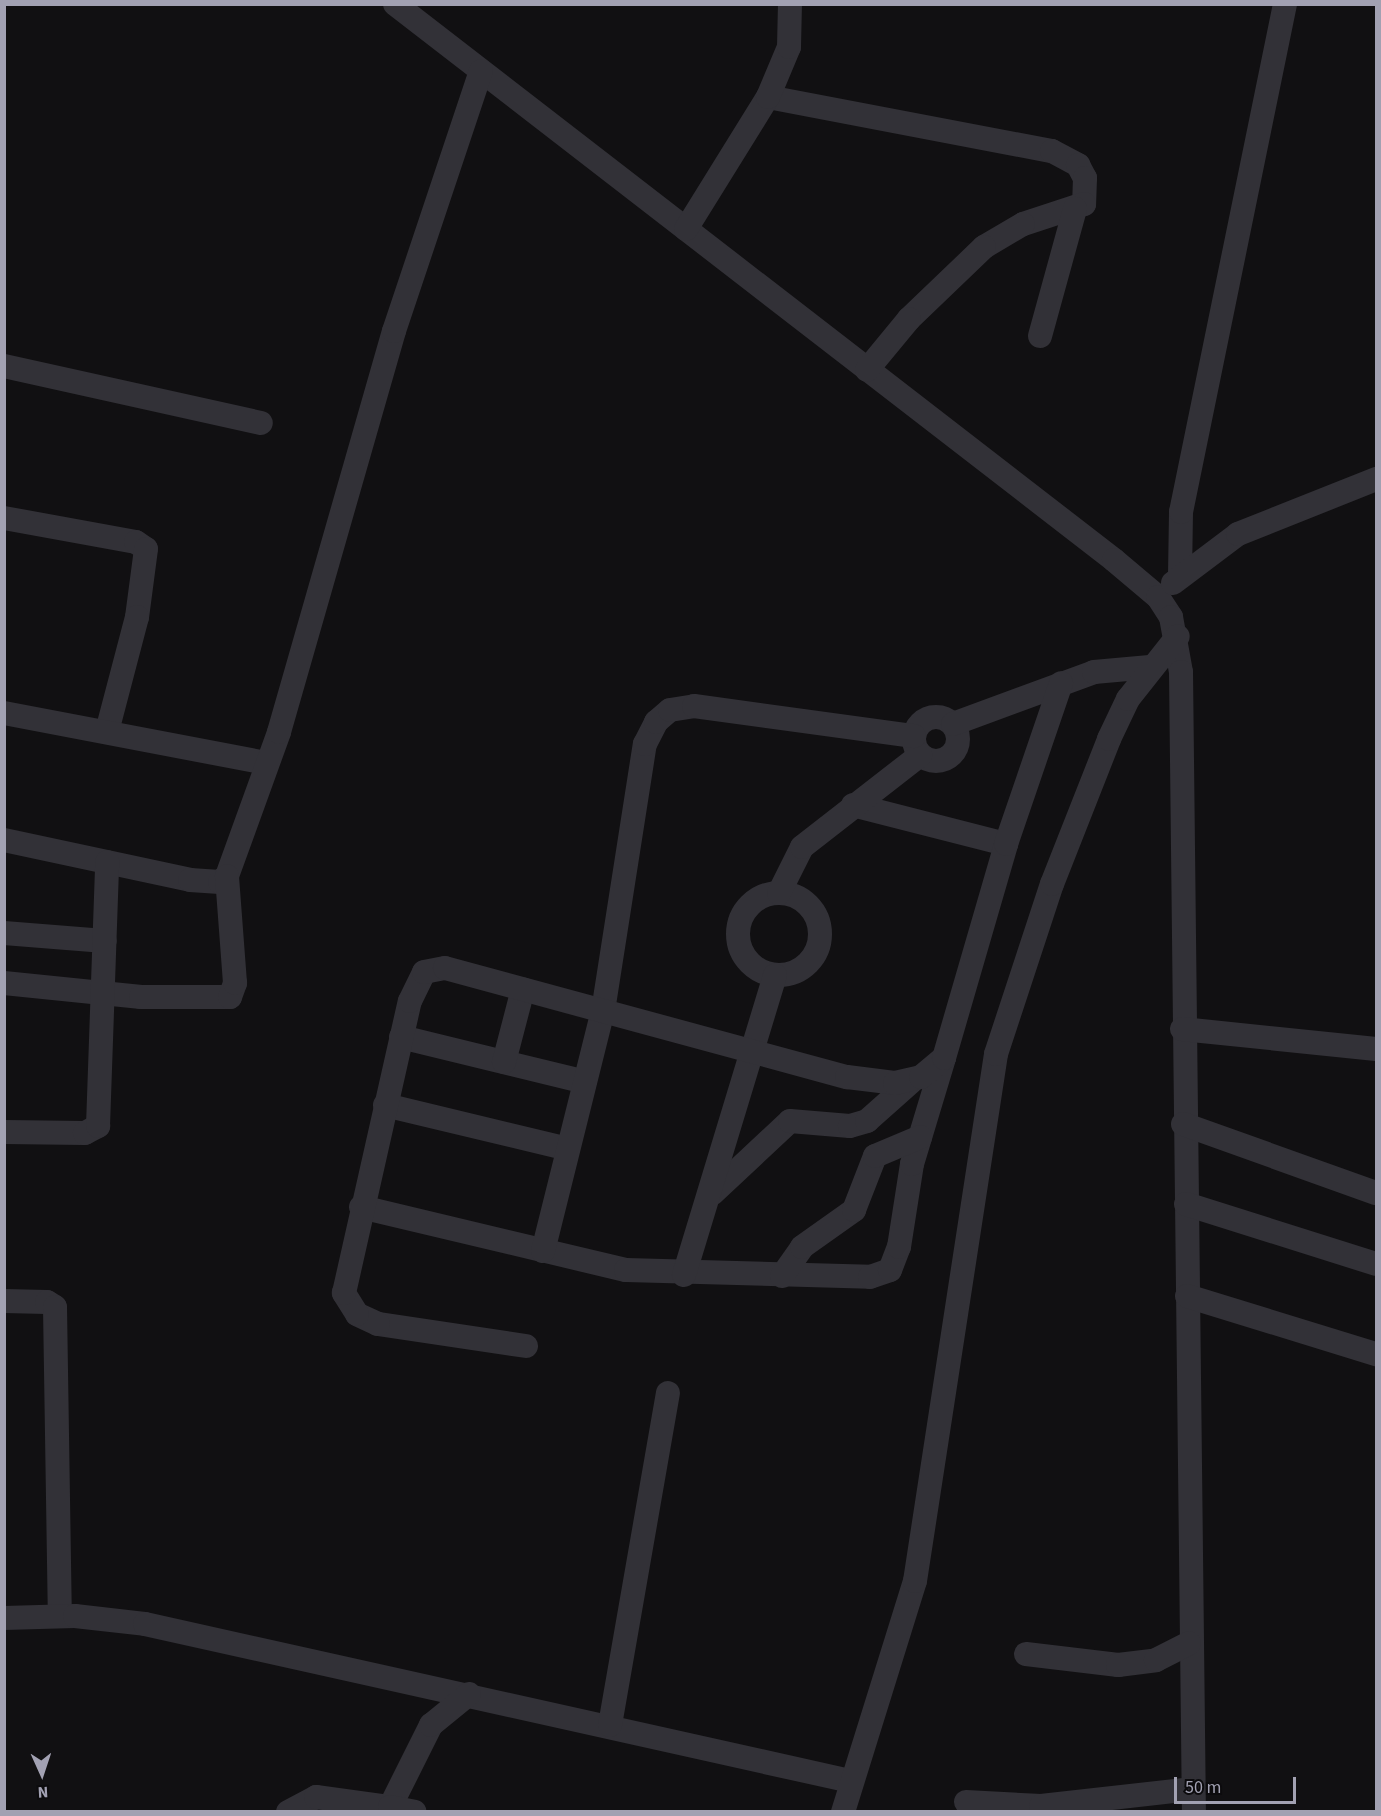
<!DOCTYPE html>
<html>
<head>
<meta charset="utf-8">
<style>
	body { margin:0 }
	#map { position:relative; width:1381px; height:1816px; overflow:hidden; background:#111012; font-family:"Source Sans 3",sans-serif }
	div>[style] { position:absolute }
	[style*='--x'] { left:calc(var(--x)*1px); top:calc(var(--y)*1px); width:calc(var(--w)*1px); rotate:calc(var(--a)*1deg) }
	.minor>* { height:24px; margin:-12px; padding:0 12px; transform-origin:12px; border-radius:12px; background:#323137 }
	.minor>.ring { margin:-12px; padding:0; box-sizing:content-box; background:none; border:24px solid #323137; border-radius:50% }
	span { translate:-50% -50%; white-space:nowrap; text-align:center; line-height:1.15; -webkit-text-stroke:6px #0c0b0d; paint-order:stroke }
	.frame { position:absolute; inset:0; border:6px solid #a2a1b2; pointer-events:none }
	.north { position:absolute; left:12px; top:1744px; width:60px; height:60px; -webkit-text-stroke:4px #0c0b0d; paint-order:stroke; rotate:177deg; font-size:16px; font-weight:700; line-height:24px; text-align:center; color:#a2a1b2 }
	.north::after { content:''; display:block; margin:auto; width:21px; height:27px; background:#a2a1b2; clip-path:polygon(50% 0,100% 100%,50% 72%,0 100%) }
	.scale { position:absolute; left:1174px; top:1777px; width:122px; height:27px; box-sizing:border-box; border:3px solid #a2a1b2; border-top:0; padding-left:8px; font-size:18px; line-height:21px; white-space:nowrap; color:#a2a1b2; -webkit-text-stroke:4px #0c0b0d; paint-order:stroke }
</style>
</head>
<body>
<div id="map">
	<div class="minor">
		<i style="--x:395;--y:4;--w:909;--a:37.71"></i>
		<i style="--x:1114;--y:560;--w:57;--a:40.1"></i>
		<i style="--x:1158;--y:597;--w:24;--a:57"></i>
		<i style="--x:1171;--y:617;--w:56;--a:79.7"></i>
		<i style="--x:1181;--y:672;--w:1140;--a:89.35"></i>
		<i style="--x:768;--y:97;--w:289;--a:10.8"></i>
		<i style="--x:1052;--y:151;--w:30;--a:28"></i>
		<i style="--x:1078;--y:165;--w:15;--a:62"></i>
		<i style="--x:1085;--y:178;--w:26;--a:92"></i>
		<i style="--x:1084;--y:204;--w:64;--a:161.8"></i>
		<i style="--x:1023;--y:224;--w:45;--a:149.5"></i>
		<i style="--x:984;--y:247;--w:104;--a:136.2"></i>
		<i style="--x:909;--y:319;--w:66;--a:129.5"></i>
		<i style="--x:686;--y:229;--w:155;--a:-58.2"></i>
		<i style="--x:768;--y:97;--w:54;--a:-67.2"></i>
		<i style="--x:789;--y:47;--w:43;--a:-88.7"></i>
		<i style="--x:1040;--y:336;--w:132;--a:-74.6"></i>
		<i style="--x:4;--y:366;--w:263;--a:12.5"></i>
		<i style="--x:4;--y:518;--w:134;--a:10.3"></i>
		<i style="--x:136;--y:542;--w:12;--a:35"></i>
		<i style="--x:146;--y:549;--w:69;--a:97.5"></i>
		<i style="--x:137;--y:617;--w:118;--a:104.7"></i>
		<i style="--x:1180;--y:576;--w:64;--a:-89.1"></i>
		<i style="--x:1181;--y:512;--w:519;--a:-78.43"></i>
		<i style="--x:1173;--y:583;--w:81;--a:-37"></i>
		<i style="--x:1238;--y:534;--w:149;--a:-21.7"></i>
		<i style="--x:4;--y:713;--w:267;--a:10.8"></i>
		<i class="ring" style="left:914px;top:717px;width:20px;height:20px"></i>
		<i style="--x:953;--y:724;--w:150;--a:-20.2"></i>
		<i style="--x:1094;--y:672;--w:56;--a:-5.1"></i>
		<i style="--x:853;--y:805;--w:158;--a:14.3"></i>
		<i style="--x:4;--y:840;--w:190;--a:12.1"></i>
		<i style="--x:190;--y:880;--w:30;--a:4"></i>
		<i style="--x:220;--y:882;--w:9;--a:-41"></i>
		<i style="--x:227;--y:876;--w:153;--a:-70.1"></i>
		<i style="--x:279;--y:732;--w:417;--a:-74"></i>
		<i style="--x:394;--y:331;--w:274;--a:-71.5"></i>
		<i class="ring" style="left:738px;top:893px;width:58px;height:58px"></i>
		<i style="--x:779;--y:893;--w:51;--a:-63.4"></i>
		<i style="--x:802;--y:847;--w:150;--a:-37.9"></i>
		<i style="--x:4;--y:933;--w:101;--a:4.5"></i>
		<i style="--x:4;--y:983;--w:138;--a:5.8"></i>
		<i style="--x:141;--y:997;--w:89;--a:0"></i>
		<i style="--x:230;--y:997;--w:15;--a:-70"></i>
		<i style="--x:235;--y:983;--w:107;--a:-94.3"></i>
		<i style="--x:1182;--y:1029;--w:195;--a:5.9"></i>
		<i style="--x:401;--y:1037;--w:189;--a:13.7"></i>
		<i style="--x:504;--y:1062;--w:75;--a:-75.4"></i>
		<i style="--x:385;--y:1105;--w:188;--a:13.5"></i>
		<i style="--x:1183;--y:1124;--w:205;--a:19.7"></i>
		<i style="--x:4;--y:1132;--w:81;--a:0.7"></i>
		<i style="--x:85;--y:1133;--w:15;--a:-28"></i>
		<i style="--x:98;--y:1126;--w:264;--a:-88"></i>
		<i style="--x:713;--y:1193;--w:105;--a:-43.1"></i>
		<i style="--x:790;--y:1121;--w:60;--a:4.8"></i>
		<i style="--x:850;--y:1126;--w:18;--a:-16"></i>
		<i style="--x:867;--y:1121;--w:59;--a:-41.6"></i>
		<i style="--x:1186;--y:1204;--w:199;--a:17.5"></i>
		<i style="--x:361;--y:1207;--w:272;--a:13.4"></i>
		<i style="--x:626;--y:1270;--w:244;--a:1.6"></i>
		<i style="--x:870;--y:1277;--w:21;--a:-19"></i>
		<i style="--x:890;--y:1270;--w:25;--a:-69"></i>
		<i style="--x:899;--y:1247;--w:84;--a:-81.1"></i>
		<i style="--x:912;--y:1164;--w:111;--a:-73.2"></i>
		<i style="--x:543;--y:1251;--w:247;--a:-76"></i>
		<i style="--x:603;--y:1011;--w:270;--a:-81.1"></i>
		<i style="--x:645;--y:744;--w:25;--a:-63"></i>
		<i style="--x:656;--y:722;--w:18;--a:-41"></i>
		<i style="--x:670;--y:710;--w:24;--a:-9"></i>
		<i style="--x:694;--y:706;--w:222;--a:7.8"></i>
		<i style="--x:684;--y:1275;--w:313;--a:-73.1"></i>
		<i style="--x:782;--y:1276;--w:35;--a:-55"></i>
		<i style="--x:802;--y:1247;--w:64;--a:-35.4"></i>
		<i style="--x:854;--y:1210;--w:58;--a:-68.7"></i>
		<i style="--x:875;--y:1156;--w:49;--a:-22.9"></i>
		<i style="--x:1187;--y:1296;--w:198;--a:17.1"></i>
		<i style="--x:4;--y:1301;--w:43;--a:1.3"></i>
		<i style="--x:47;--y:1302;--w:9;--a:32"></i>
		<i style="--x:55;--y:1307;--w:309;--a:89.1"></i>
		<i style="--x:526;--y:1346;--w:150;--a:-171.5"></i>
		<i style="--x:378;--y:1324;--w:23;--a:-155"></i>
		<i style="--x:357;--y:1314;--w:25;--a:-122"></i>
		<i style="--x:344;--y:1293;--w:299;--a:-77.3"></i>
		<i style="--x:410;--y:1001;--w:32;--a:-64"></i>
		<i style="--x:424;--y:972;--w:21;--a:-11"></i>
		<i style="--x:445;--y:968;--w:417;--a:15.2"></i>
		<i style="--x:847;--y:1077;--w:48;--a:7.1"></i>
		<i style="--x:895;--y:1083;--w:27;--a:-13"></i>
		<i style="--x:921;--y:1077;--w:30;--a:-40"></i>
		<i style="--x:944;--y:1058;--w:223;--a:-73.8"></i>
		<i style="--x:1006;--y:844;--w:170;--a:-71.1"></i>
		<i style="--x:4;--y:1618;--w:71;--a:-1.6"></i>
		<i style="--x:75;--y:1616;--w:70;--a:6.5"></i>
		<i style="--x:145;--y:1624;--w:722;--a:12.55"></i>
		<i style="--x:1026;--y:1654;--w:93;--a:6.8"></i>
		<i style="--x:1118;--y:1665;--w:38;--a:-7"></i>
		<i style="--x:1156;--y:1660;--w:37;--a:-27"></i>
		<i style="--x:610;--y:1725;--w:337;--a:-80.1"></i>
		<i style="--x:966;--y:1802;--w:75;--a:3.1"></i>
		<i style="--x:1041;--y:1806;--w:153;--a:-6.4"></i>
		<i style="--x:288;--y:1812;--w:32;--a:-28"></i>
		<i style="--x:316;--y:1797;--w:75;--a:7.7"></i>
		<i style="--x:390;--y:1807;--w:92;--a:-63.4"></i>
		<i style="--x:431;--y:1725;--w:49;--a:-39.2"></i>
		<i style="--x:390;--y:1812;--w:5;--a:-90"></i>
		<i style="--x:390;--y:1807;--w:25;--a:11"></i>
		<i style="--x:843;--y:1812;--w:242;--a:-72.7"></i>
		<i style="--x:915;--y:1581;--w:533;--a:-81.26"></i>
		<i style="--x:996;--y:1054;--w:179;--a:-71.8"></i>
		<i style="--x:1052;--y:884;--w:156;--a:-68.5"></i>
		<i style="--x:1109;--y:739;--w:44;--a:-64.6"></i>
		<i style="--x:1128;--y:699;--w:80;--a:-51.6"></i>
	</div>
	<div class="frame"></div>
	<div class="north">N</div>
	<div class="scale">50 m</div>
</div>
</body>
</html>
